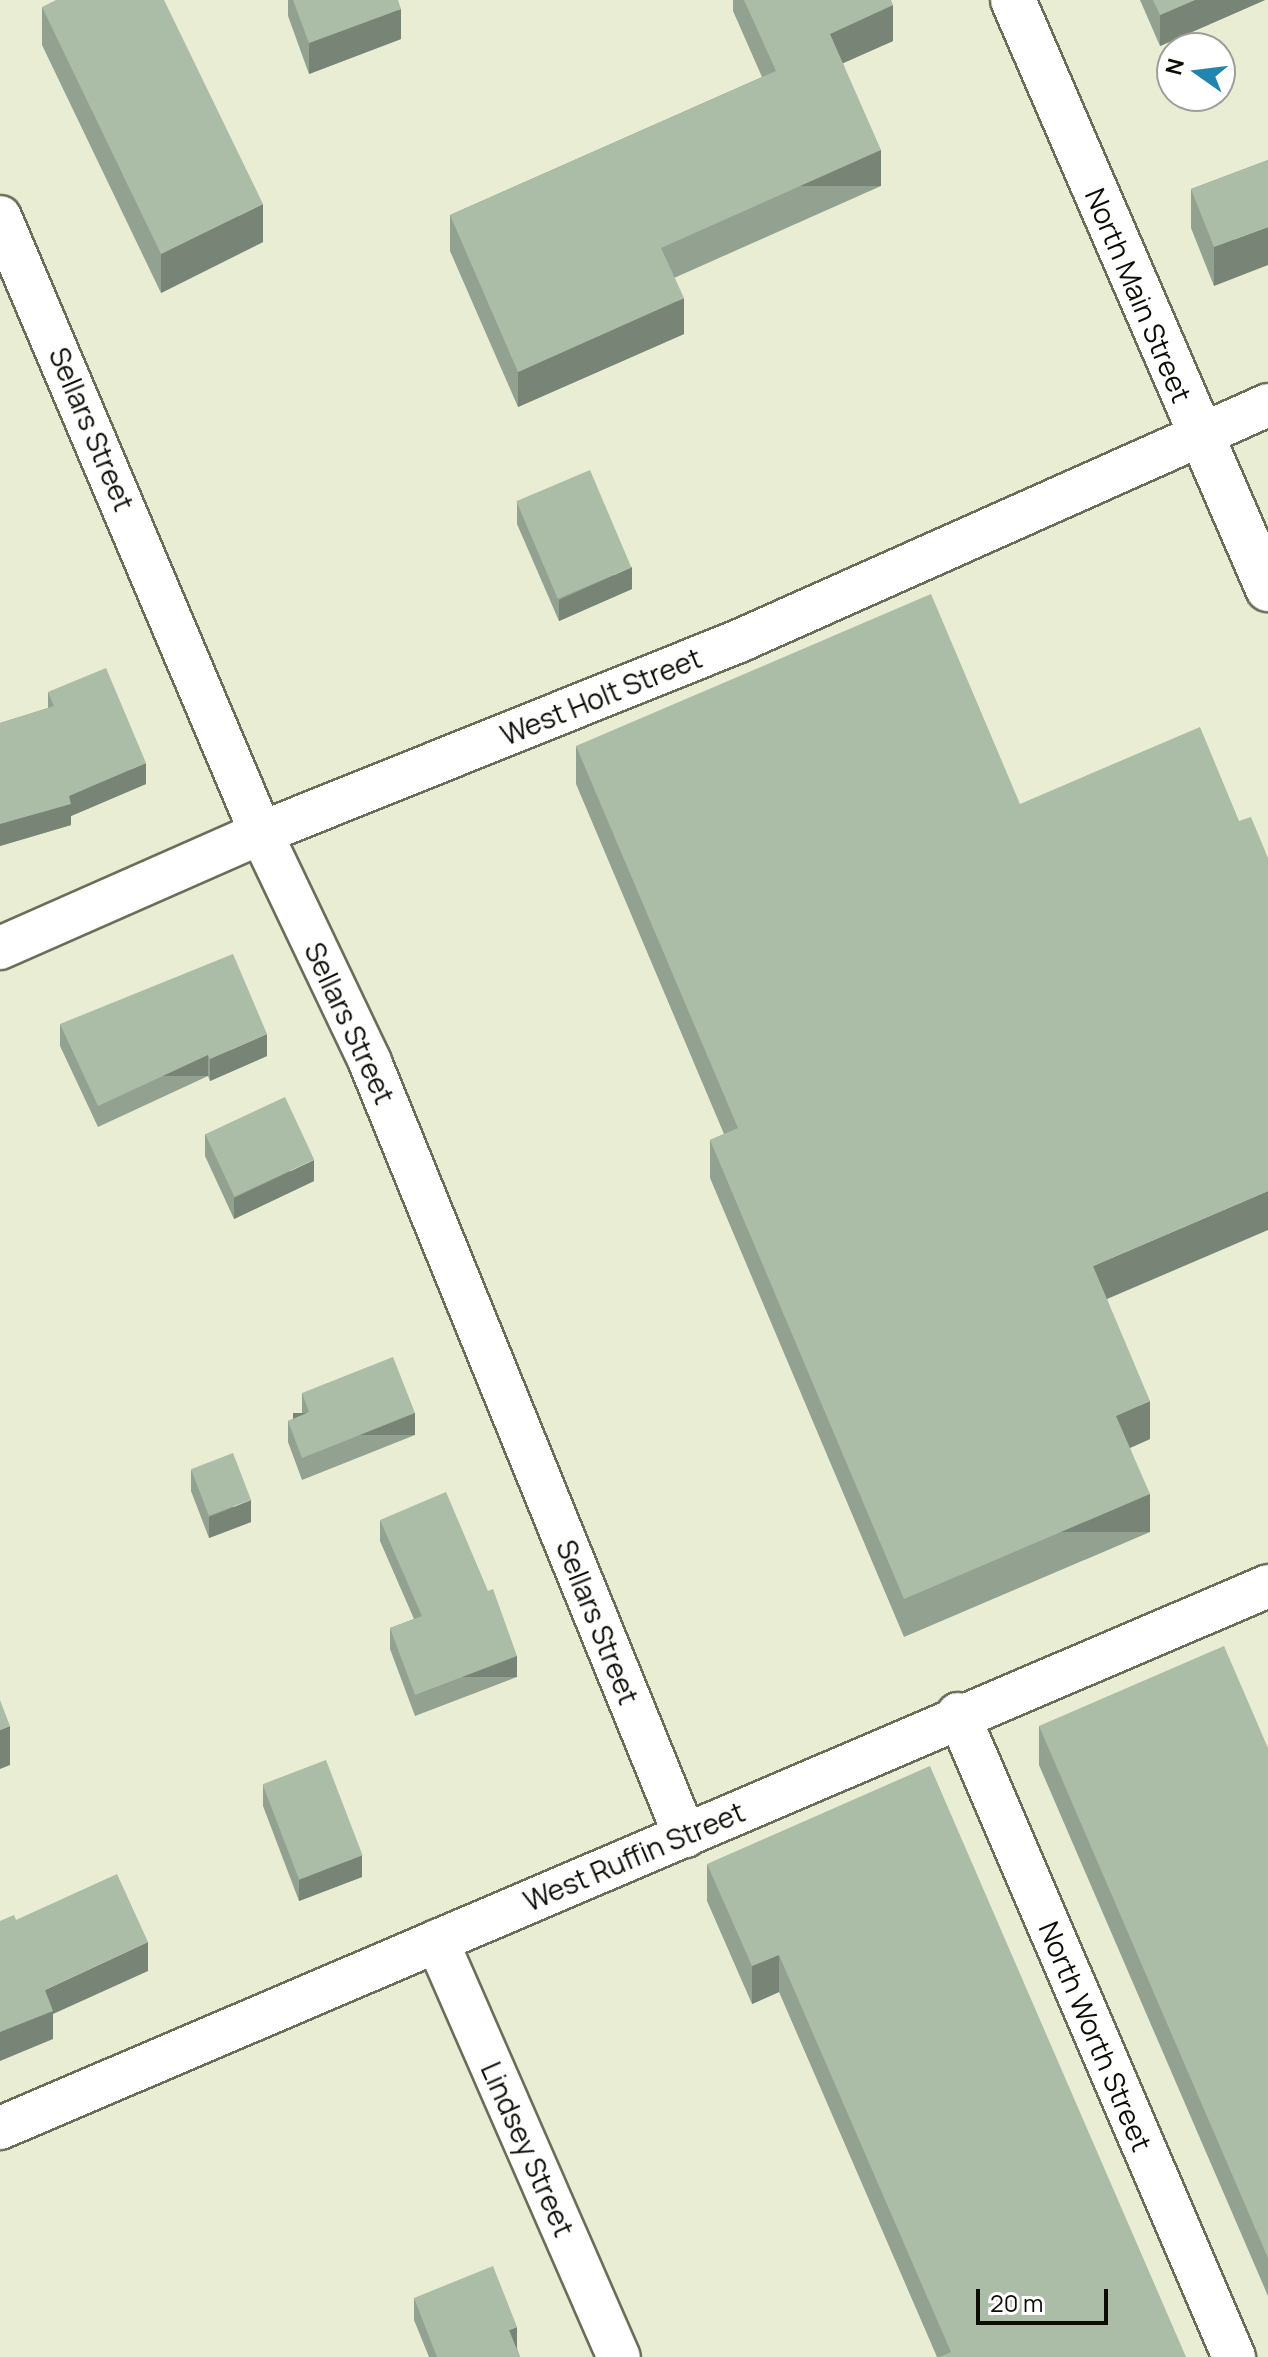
<!DOCTYPE html>
<html>
<head>
<meta charset="utf-8">
<style>
	body { margin:0 }
	#map { position:relative; width:1268px; height:2357px; overflow:hidden; background:#e8edd4; font-family:Manrope,sans-serif }
	div>[style] { position:absolute }
	[style*='--x'] { left:calc(var(--x)*1px); top:calc(var(--y)*1px); width:calc(var(--w)*1px); rotate:calc(var(--a)*1deg) }
	.roads { filter:drop-shadow(2px 0 #6a6e58) drop-shadow(-2px 0 #6a6e58) drop-shadow(0 2px #6a6e58) drop-shadow(0 -2px #6a6e58) }
	.minor>* { height:42px; margin:-21px; padding:0 21px; transform-origin:21px; border-radius:21px; background:#fff }
	.tertiary>* { height:44px; margin:-22px; padding:0 22px; transform-origin:22px; border-radius:22px; background:#fff }
	.wall>* { inset:0; background:#93a290 }
	.shaded-wall>* { inset:0; background:#788475; transform-origin:0 0 }
	.building>* { inset:0; background:#abbca7; transform-origin:0 0 }
	span { translate:-50% -50%; white-space:nowrap; text-align:center; line-height:1.15; -webkit-text-stroke:6px #fff; paint-order:stroke }
	.street-label { font-size:28px; color:#0c0e06 }
	.north { position:absolute; left:1156px; top:32px; width:80px; height:80px; box-sizing:border-box; background:#fff; border:2px solid #9e9f9b; border-radius:50%; rotate:284deg; font-size:22px; font-weight:700; line-height:32px; text-align:center; color:#0c0e06 }
	.north::after { content:''; display:block; margin:auto; width:28px; height:36px; background:#2285b0; clip-path:polygon(50% 0,100% 100%,50% 72%,0 100%) }
	.scale { position:absolute; left:976px; top:2289px; width:132px; height:36px; box-sizing:border-box; border:4px solid #0c0e06; border-top:0; padding-left:10px; font-size:24px; line-height:28px; white-space:nowrap; color:#0c0e06; -webkit-text-stroke:6px #fff; paint-order:stroke }
</style>
</head>
<body>
<div id="map">
	<div class="roads">
		<div class="minor">
			<i style="--x:0;--y:217;--w:669;--a:67.04"></i>
			<i style="--x:261;--y:833;--w:254;--a:64.5"></i>
			<i style="--x:370;--y:1062;--w:836;--a:67.85"></i>
			<i style="--x:0;--y:948;--w:285;--a:-23.8"></i>
			<i style="--x:261;--y:833;--w:515;--a:-21.88"></i>
			<i style="--x:739;--y:641;--w:579;--a:-24.04"></i>
			<i style="--x:958;--y:1714;--w:700;--a:66.77"></i>
			<i style="--x:437;--y:1941;--w:454;--a:66.4"></i>
			<i style="--x:0;--y:2128;--w:1379;--a:-23.14"></i>
		</div>
		<div class="tertiary">
			<i style="--x:1013;--y:0;--w:642;--a:66.59"></i>
		</div>
	</div>
	<div class="wall">
		<i style="clip-path:polygon(288px 0,398px 0,401px 39px,309px 74px,288px 16px)"></i>
		<i style="clip-path:polygon(733px 0,891px 0,893px 41px,843px 63px,881px 186px,674px 278px,684px 334px,518px 407px,450px 251px,450px 215px,762px 77px,733px 11px)"></i>
		<i style="clip-path:polygon(1140px 0,1265px 0,1160px 46px)"></i>
		<i style="clip-path:polygon(42px 7px,263px 242px,161px 293px,42px 45px)"></i>
		<i style="clip-path:polygon(1268px 160px,1214px 286px,1191px 228px,1191px 189px)"></i>
		<i style="clip-path:polygon(517px 502px,632px 589px,559px 621px,517px 524px)"></i>
		<i style="clip-path:polygon(48px 692px,146px 784px,71px 816px,71px 825px,0 846px,0 723px,48px 708px)"></i>
		<i style="clip-path:polygon(576px 746px,1107px 1299px,1150px 1439px,1130px 1448px,1150px 1532px,904px 1637px,710px 1178px,710px 1140px,724px 1134px,576px 784px)"></i>
		<i style="clip-path:polygon(60px 1024px,267px 1056px,210px 1081px,208px 1076px,98px 1127px,60px 1046px)"></i>
		<i style="clip-path:polygon(205px 1134px,314px 1181px,234px 1219px,205px 1156px)"></i>
		<i style="clip-path:polygon(302px 1393px,415px 1435px,302px 1480px,288px 1442px,288px 1421px,302px 1415px)"></i>
		<i style="clip-path:polygon(191px 1470px,251px 1522px,209px 1538px,191px 1491px)"></i>
		<i style="clip-path:polygon(380px 1520px,517px 1677px,415px 1716px,390px 1649px,390px 1628px,414px 1619px,380px 1541px)"></i>
		<i style="clip-path:polygon(1039px 1726px,1268px 1748px,1268px 2296px,1039px 1765px)"></i>
		<i style="clip-path:polygon(263px 1785px,362px 1877px,299px 1901px,263px 1806px)"></i>
		<i style="clip-path:polygon(707px 1864px,1186px 2357px,937px 2357px,779px 1992px,752px 2004px,707px 1901px)"></i>
		<i style="clip-path:polygon(414px 2298px,517px 2348px,520px 2357px,429px 2357px,414px 2320px)"></i>
	</div>
	<div class="shaded-wall">
		<i style="clip-path:polygon(1195px 0,1265px 0,1160px 46px,1160px 15px)"></i>
		<i style="clip-path:polygon(893px 5px,893px 41px,830px 69px,830px 34px)"></i>
		<i style="clip-path:polygon(401px 9px,401px 39px,309px 74px,309px 43px)"></i>
		<i style="left:881px;top:150px;width:36px;height:241px;rotate:90deg"></i>
		<i style="clip-path:polygon(263px 204px,263px 242px,161px 293px,161px 254px)"></i>
		<i style="clip-path:polygon(1268px 227px,1268px 265px,1214px 286px,1214px 247px)"></i>
		<i style="clip-path:polygon(684px 298px,684px 334px,518px 407px,518px 372px)"></i>
		<i style="clip-path:polygon(632px 567px,632px 589px,559px 621px,559px 600px)"></i>
		<i style="clip-path:polygon(146px 763px,146px 784px,71px 816px,71px 825px,0 846px,0 824px)"></i>
		<i style="clip-path:polygon(267px 1034px,267px 1056px,210px 1081px,210px 1059px)"></i>
		<i style="left:208px;top:1055px;width:21px;height:121px;rotate:90deg"></i>
		<i style="clip-path:polygon(314px 1160px,314px 1181px,234px 1219px,234px 1198px)"></i>
		<i style="clip-path:polygon(1268px 1191px,1268px 1230px,1093px 1305px,1093px 1266px)"></i>
		<i style="clip-path:polygon(1150px 1401px,1150px 1439px,1116px 1454px,1116px 1416px)"></i>
		<i style="left:415px;top:1413px;width:22px;height:122px;rotate:90deg"></i>
		<i style="left:1150px;top:1494px;width:38px;height:267px;rotate:90deg"></i>
		<i style="clip-path:polygon(251px 1500px,251px 1522px,209px 1538px,209px 1517px)"></i>
		<i style="left:517px;top:1656px;width:21px;height:109px;rotate:90deg"></i>
		<i style="clip-path:polygon(10px 1726px,10px 1765px,0 1769px,0 1730px)"></i>
		<i style="clip-path:polygon(362px 1855px,362px 1877px,299px 1901px,299px 1880px)"></i>
		<i style="clip-path:polygon(148px 1942px,148px 1971px,53px 2014px,53px 2039px,0 2061px,0 2032px,45px 1990px)"></i>
		<i style="clip-path:polygon(779px 1955px,779px 1992px,752px 2004px,752px 1966px)"></i>
		<i style="clip-path:polygon(517px 2327px,517px 2348px,509px 2352px,509px 2330px)"></i>
	</div>
	<div class="building">
		<i style="clip-path:polygon(56px 0,164px 0,263px 204px,161px 254px,42px 7px)"></i>
		<i style="clip-path:polygon(293px 0,398px 0,401px 9px,309px 43px)"></i>
		<i style="clip-path:polygon(744px 0,891px 0,893px 5px,830px 34px,881px 150px,661px 248px,684px 298px,518px 372px,450px 215px,776px 71px)"></i>
		<i style="clip-path:polygon(1153px 0,1195px 0,1160px 15px)"></i>
		<i style="clip-path:polygon(1268px 160px,1268px 227px,1214px 247px,1191px 189px)"></i>
		<i style="left:590px;top:470px;width:106px;height:80px;rotate:67deg"></i>
		<i style="clip-path:polygon(931px 594px,1020px 804px,1200px 727px,1239px 821px,1251px 817px,1268px 858px,1268px 1191px,1093px 1266px,1150px 1401px,1116px 1416px,1150px 1494px,904px 1599px,710px 1140px,738px 1128px,576px 746px)"></i>
		<i style="clip-path:polygon(106px 668px,146px 763px,69px 796px,71px 804px,0 824px,0 723px,54px 706px,48px 692px)"></i>
		<i style="clip-path:polygon(233px 954px,267px 1034px,210px 1059px,208px 1055px,98px 1106px,60px 1024px)"></i>
		<i style="left:285px;top:1097px;width:69px;height:88px;rotate:65deg"></i>
		<i style="clip-path:polygon(393px 1357px,415px 1413px,302px 1458px,288px 1421px,309px 1412px,302px 1393px)"></i>
		<i style="left:233px;top:1453px;width:50px;height:45px;rotate:69deg"></i>
		<i style="clip-path:polygon(446px 1492px,488px 1591px,493px 1589px,517px 1656px,415px 1695px,390px 1628px,422px 1616px,380px 1520px)"></i>
		<i style="clip-path:polygon(1224px 1646px,1268px 1748px,1268px 2258px,1039px 1726px)"></i>
		<i style="clip-path:polygon(0 1700px,10px 1726px,0 1730px)"></i>
		<i style="left:326px;top:1760px;width:102px;height:68px;rotate:69deg"></i>
		<i style="clip-path:polygon(930px 1766px,1186px 2357px,940px 2357px,951px 2352px,779px 1955px,752px 1966px,707px 1864px)"></i>
		<i style="clip-path:polygon(117px 1874px,148px 1942px,45px 1990px,53px 2011px,0 2032px,0 1921px,14px 1915px,16px 1920px)"></i>
		<i style="clip-path:polygon(493px 2266px,517px 2327px,509px 2330px,520px 2357px,437px 2357px,414px 2298px)"></i>
	</div>
	<div class="street-label">
		<span style="left:1139px;top:295px;rotate:67deg">North Main Street</span>
		<span style="left:92px;top:429px;rotate:67deg">Sellars Street</span>
		<span style="left:601px;top:696px;rotate:-22deg">West Holt Street</span>
		<span style="left:350px;top:1023px;rotate:65deg">Sellars Street</span>
		<span style="left:598px;top:1622px;rotate:68deg">Sellars Street</span>
		<span style="left:634px;top:1856px;rotate:-23deg">West Ruffin Street</span>
		<span style="left:1096px;top:2036px;rotate:67deg">North Worth Street</span>
		<span style="left:528px;top:2149px;rotate:66deg">Lindsey Street</span>
	</div>
	<div class="north">N</div>
	<div class="scale">20 m</div>
</div>
</body>
</html>
